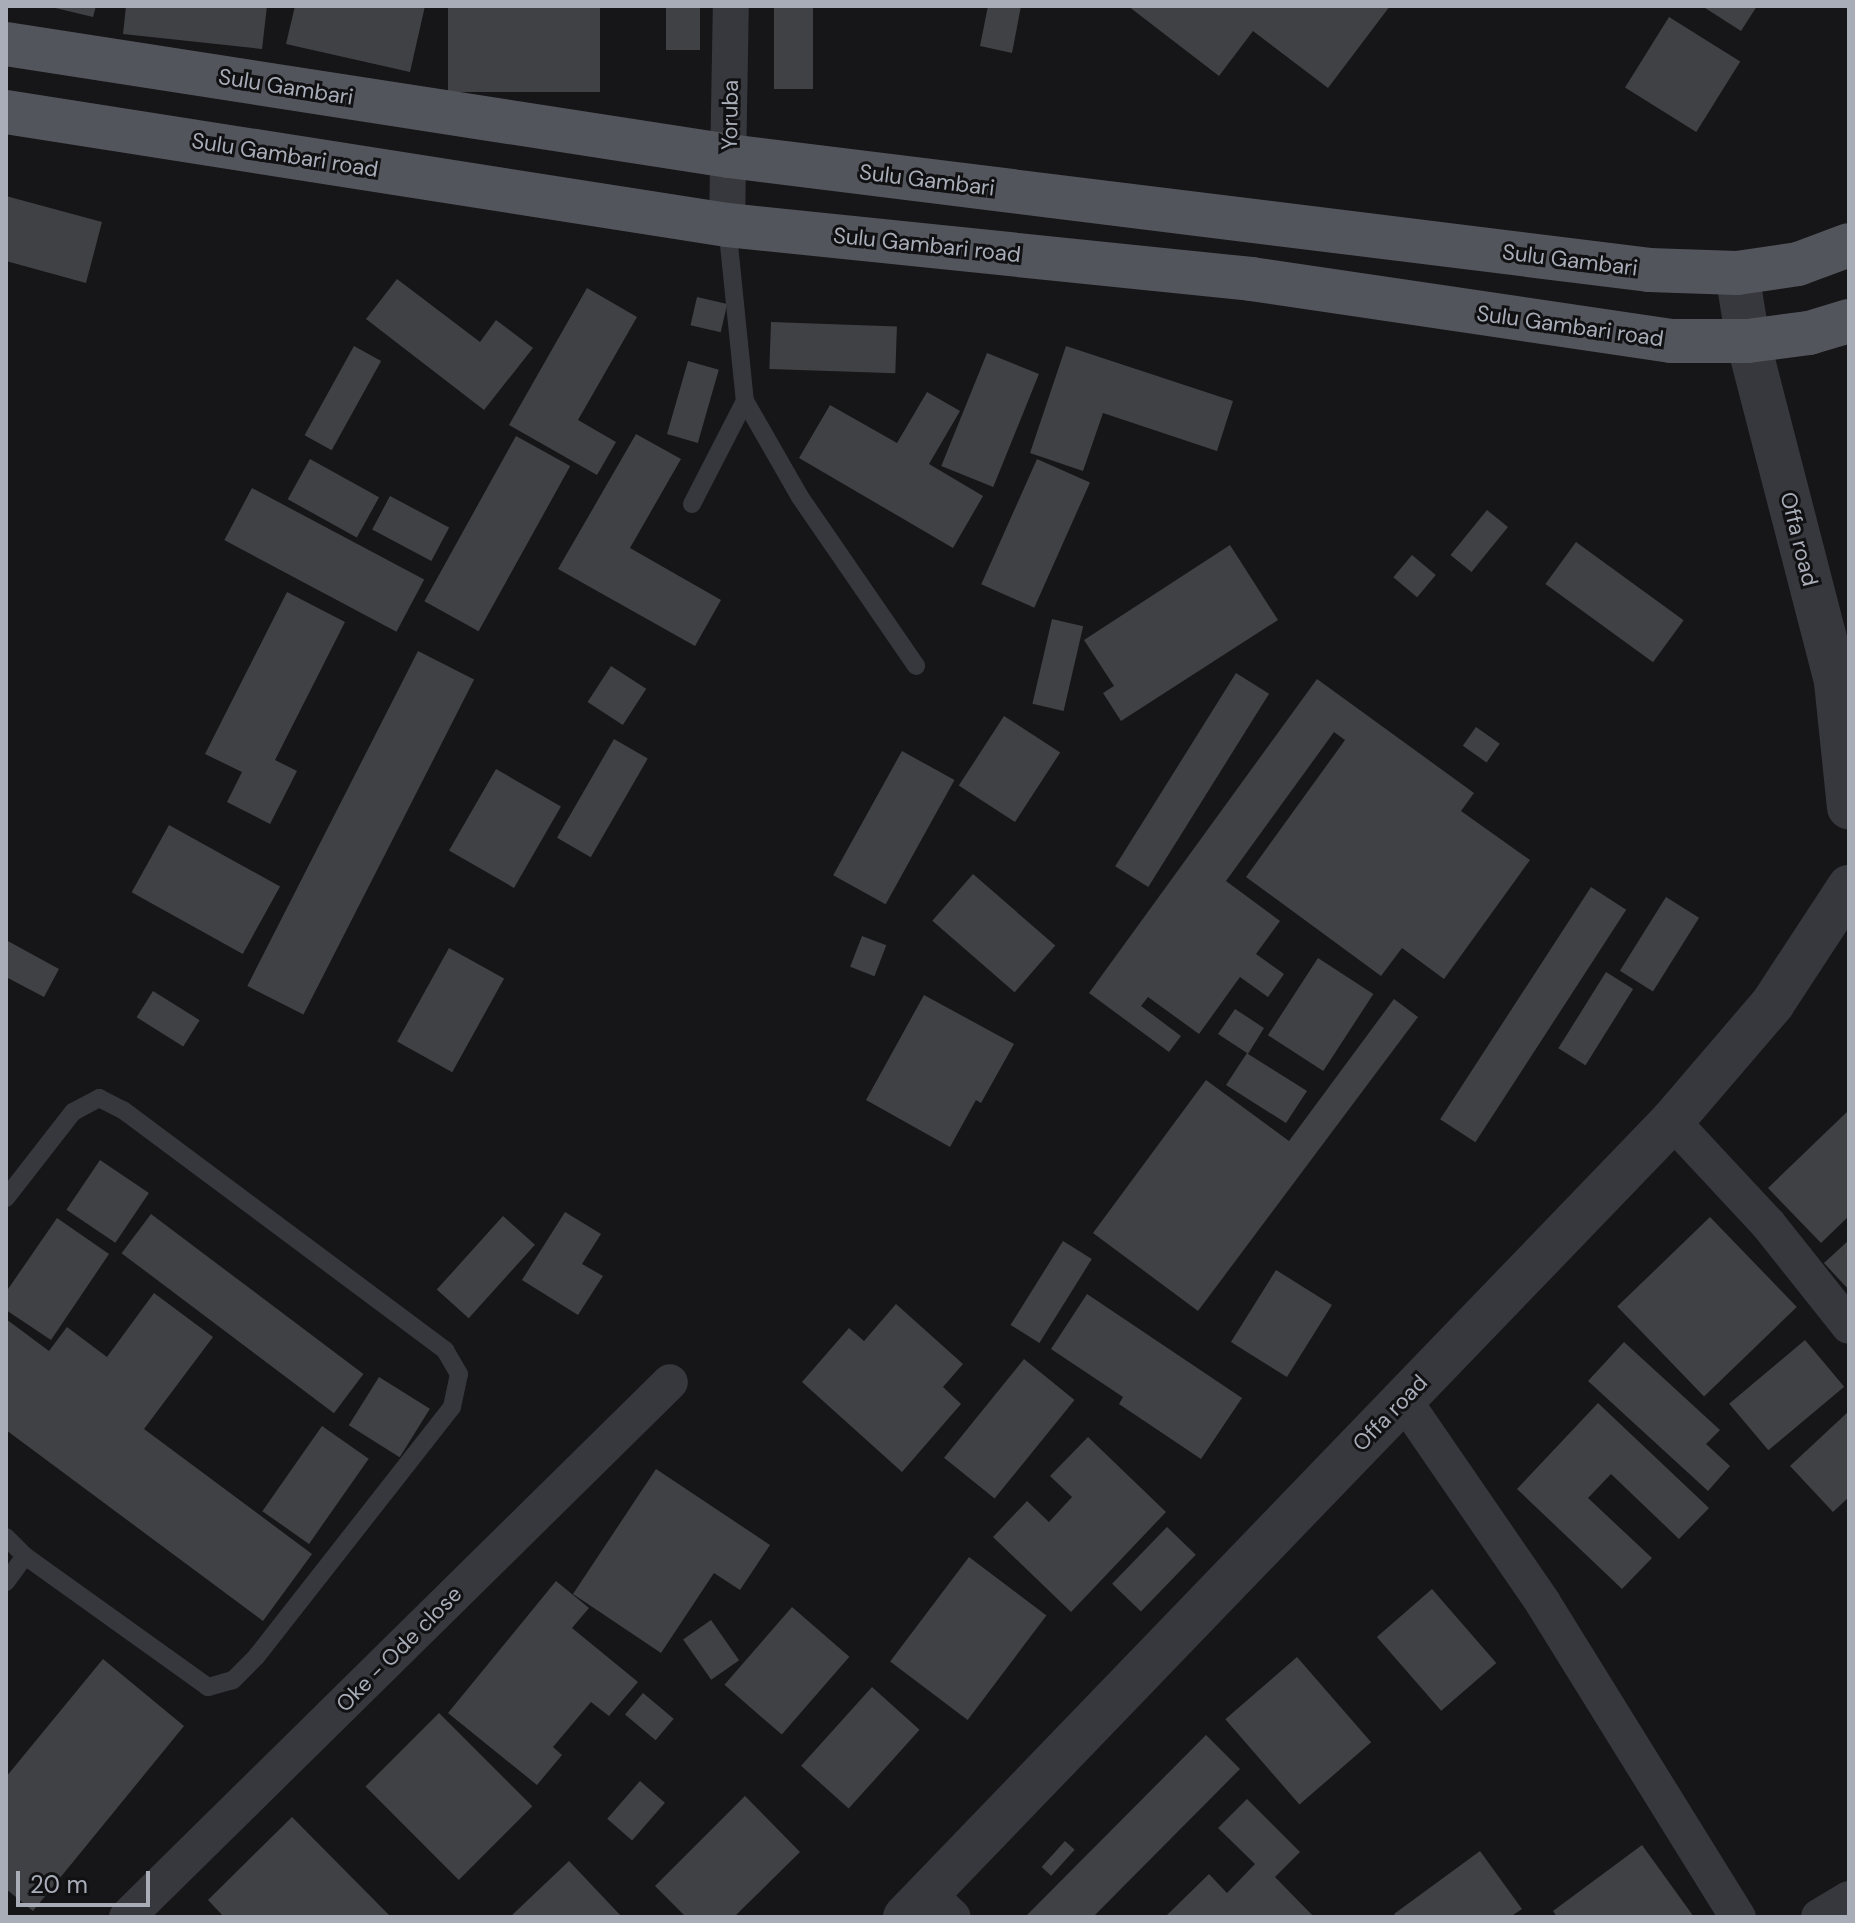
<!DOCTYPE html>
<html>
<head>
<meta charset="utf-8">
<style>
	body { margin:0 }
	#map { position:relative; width:1855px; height:1923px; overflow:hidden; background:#161618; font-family:"DM Sans",sans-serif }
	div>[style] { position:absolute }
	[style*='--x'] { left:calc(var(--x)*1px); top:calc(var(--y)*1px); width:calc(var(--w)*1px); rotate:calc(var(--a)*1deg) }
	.building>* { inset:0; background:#404145; transform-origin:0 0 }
	.service>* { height:18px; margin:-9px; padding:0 9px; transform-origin:9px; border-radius:9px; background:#37383d }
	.minor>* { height:36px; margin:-18px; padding:0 18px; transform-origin:18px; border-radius:18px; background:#37383d }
	.tertiary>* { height:44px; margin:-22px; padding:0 22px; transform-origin:22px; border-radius:22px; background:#37383d }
	.primary>* { height:44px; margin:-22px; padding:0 22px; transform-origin:22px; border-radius:22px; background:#53555c }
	span { translate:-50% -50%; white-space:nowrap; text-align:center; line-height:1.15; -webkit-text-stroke:6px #111113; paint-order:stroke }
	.street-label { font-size:22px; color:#a8adb8 }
	.frame { position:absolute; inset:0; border:8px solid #a8adb8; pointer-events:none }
	.scale { position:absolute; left:16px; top:1871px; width:134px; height:36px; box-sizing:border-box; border:4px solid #a8adb8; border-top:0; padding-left:10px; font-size:24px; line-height:28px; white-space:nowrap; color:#a8adb8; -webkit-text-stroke:6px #111113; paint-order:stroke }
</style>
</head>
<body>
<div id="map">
	<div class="building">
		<i style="clip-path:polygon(47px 6px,96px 6px,93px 17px)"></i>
		<i style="clip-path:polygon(126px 6px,267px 6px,262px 49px,123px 34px)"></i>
		<i style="clip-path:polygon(295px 6px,425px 6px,410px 72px,286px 44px)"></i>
		<i style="left:448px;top:6px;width:152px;height:86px"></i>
		<i style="left:666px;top:6px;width:34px;height:44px"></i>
		<i style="left:774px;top:6px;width:39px;height:83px"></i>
		<i style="clip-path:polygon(988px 6px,1021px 6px,1012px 53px,980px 46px)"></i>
		<i style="clip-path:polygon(1128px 6px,1390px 6px,1328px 88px,1253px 31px,1219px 76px)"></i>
		<i style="clip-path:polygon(1702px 6px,1757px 6px,1741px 31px)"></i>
		<i style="left:1669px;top:17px;width:84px;height:83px;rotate:32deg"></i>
		<i style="clip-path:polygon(6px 196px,102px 222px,86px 283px,6px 261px)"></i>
		<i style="clip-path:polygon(397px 279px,480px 342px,496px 320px,533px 348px,484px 410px,366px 319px)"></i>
		<i style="clip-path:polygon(587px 288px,637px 317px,578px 420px,616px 442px,597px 475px,509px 425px)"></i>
		<i style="left:697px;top:297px;width:31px;height:29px;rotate:13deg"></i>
		<i style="left:771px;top:322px;width:126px;height:47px;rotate:2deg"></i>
		<i style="left:354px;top:346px;width:31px;height:102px;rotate:29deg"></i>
		<i style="clip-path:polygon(1066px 346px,1233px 401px,1217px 451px,1103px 413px,1083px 471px,1030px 453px)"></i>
		<i style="left:987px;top:353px;width:56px;height:122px;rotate:22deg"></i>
		<i style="left:688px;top:361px;width:32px;height:76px;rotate:16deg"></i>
		<i style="clip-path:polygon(927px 392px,960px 411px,929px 464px,983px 496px,953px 548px,799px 458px,830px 405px,897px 443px)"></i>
		<i style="clip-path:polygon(636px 434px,681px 459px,630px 548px,721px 600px,695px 646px,558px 569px)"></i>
		<i style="left:516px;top:436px;width:62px;height:189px;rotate:29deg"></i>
		<i style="left:310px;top:459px;width:79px;height:46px;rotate:29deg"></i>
		<i style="left:1037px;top:459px;width:58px;height:137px;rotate:24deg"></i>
		<i style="left:252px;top:488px;width:195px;height:59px;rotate:28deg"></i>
		<i style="left:390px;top:496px;width:67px;height:38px;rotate:28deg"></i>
		<i style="left:1487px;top:510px;width:27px;height:58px;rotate:39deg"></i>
		<i style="left:1576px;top:542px;width:133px;height:52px;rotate:36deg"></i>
		<i style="clip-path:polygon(1230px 545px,1278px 620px,1121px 721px,1103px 693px,1114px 686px,1084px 640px)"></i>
		<i style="left:1412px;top:555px;width:31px;height:29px;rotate:40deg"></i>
		<i style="clip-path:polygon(287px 592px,345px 622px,275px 760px,297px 771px,270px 824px,227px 802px,242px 772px,205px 754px)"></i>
		<i style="left:1052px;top:619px;width:32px;height:87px;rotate:13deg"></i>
		<i style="left:418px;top:651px;width:63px;height:376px;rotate:27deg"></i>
		<i style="left:611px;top:666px;width:42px;height:43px;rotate:33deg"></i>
		<i style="left:1236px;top:673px;width:39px;height:228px;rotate:32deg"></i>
		<i style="clip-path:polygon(1317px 679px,1474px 793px,1461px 811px,1530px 860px,1444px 979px,1402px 948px,1381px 976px,1246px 877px,1345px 740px,1334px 732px,1226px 881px,1280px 921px,1256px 954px,1284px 974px,1268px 997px,1240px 977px,1199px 1034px,1148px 997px,1141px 1006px,1181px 1036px,1169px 1052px,1089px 993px)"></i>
		<i style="left:1004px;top:716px;width:67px;height:83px;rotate:33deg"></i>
		<i style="left:1476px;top:727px;width:29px;height:23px;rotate:35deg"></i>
		<i style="left:614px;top:739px;width:39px;height:114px;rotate:30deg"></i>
		<i style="left:902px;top:751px;width:60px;height:142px;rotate:29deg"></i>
		<i style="left:496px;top:769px;width:75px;height:94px;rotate:30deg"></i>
		<i style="left:169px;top:825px;width:127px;height:77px;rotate:29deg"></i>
		<i style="left:973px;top:874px;width:109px;height:62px;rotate:41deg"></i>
		<i style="left:1591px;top:887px;width:42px;height:277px;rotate:33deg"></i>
		<i style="left:1666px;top:897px;width:39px;height:87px;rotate:32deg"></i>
		<i style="left:862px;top:936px;width:26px;height:33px;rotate:21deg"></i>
		<i style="clip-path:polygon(6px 940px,59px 969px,44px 997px,6px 977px)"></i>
		<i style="left:449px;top:948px;width:63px;height:107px;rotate:29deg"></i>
		<i style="left:1318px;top:958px;width:66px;height:92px;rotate:33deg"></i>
		<i style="left:1606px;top:972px;width:32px;height:90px;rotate:32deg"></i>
		<i style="left:153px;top:991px;width:55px;height:31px;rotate:32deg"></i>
		<i style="clip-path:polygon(924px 995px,1014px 1044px,981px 1103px,976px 1100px,950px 1147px,866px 1100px)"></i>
		<i style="clip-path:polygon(1394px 999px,1418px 1017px,1198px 1311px,1093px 1233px,1206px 1080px,1289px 1141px)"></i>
		<i style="clip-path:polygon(1235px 1009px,1264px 1028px,1248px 1054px,1307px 1091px,1286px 1123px,1226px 1085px,1247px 1053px,1218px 1034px)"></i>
		<i style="clip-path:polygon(1849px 1110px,1849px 1216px,1821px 1243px,1768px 1188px)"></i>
		<i style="left:100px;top:1160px;width:59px;height:60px;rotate:34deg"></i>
		<i style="clip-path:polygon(565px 1212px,601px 1234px,582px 1264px,603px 1276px,578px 1315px,522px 1280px)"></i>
		<i style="left:151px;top:1214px;width:266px;height:49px;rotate:37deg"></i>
		<i style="left:503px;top:1216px;width:43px;height:99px;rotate:42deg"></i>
		<i style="left:1710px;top:1217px;width:125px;height:129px;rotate:46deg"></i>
		<i style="clip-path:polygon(57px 1218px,109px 1254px,51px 1340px,6px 1310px,6px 1292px)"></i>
		<i style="clip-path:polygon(1849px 1240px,1849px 1290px,1824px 1263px)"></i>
		<i style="left:1063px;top:1241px;width:34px;height:99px;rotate:32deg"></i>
		<i style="left:1276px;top:1270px;width:66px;height:85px;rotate:32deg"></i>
		<i style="clip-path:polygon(154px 1293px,213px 1337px,144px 1429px,312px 1554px,263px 1621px,6px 1430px,6px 1319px,49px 1351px,67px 1327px,107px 1357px)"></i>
		<i style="clip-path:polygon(1087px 1294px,1242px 1398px,1201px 1459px,1119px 1404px,1123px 1397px,1051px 1349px)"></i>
		<i style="clip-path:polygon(896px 1304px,963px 1364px,943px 1387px,961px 1404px,902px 1472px,802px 1382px,849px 1328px,864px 1341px)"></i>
		<i style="left:1805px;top:1340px;width:61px;height:99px;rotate:50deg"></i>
		<i style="clip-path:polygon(1624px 1342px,1720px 1430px,1706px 1444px,1730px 1466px,1708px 1491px,1588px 1381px)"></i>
		<i style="left:1024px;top:1359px;width:65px;height:127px;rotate:39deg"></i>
		<i style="left:379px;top:1377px;width:60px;height:57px;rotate:32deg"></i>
		<i style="clip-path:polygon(1598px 1403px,1709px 1508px,1679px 1539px,1611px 1474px,1588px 1498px,1652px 1558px,1622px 1589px,1517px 1489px)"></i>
		<i style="clip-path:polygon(1849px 1411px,1849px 1497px,1833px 1512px,1790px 1466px)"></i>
		<i style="left:322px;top:1426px;width:57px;height:104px;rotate:35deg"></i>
		<i style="clip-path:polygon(1088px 1437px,1166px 1512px,1071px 1612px,993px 1537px,1027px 1501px,1049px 1522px,1072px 1497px,1050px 1476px)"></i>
		<i style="clip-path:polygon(656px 1469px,770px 1545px,740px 1590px,714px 1573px,661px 1653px,573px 1594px)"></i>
		<i style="left:1167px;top:1527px;width:40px;height:79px;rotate:44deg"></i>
		<i style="left:969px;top:1557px;width:97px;height:131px;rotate:37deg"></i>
		<i style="clip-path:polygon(556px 1581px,589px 1608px,572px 1628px,638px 1682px,609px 1716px,591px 1702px,553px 1747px,562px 1755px,537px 1785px,448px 1713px)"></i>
		<i style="left:1432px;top:1589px;width:98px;height:73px;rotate:49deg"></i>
		<i style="left:792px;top:1607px;width:76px;height:103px;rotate:41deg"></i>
		<i style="left:711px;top:1620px;width:49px;height:34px;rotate:55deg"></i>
		<i style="left:1297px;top:1657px;width:113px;height:95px;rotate:49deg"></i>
		<i style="clip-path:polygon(103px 1659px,184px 1726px,33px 1911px,6px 1889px,6px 1777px)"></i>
		<i style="left:872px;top:1687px;width:64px;height:106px;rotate:42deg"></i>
		<i style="left:643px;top:1693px;width:40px;height:28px;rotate:40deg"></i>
		<i style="left:439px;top:1713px;width:132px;height:104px;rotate:45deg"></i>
		<i style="clip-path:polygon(1206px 1735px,1240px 1769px,1093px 1917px,1025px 1917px)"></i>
		<i style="left:640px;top:1781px;width:33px;height:50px;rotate:41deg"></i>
		<i style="clip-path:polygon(745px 1796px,800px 1852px,734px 1917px,686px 1917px,655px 1886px)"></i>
		<i style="clip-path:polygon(1247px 1799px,1300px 1852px,1275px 1877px,1314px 1917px,1165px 1917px,1209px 1874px,1227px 1893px,1255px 1864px,1218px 1828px)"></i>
		<i style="clip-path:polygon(292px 1817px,391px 1917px,224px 1917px,208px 1900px)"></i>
		<i style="left:1065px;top:1841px;width:13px;height:35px;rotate:42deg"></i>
		<i style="clip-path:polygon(1642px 1845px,1694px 1917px,1557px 1917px,1553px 1911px)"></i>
		<i style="clip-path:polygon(1480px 1851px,1522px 1909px,1510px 1917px,1396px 1917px,1394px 1914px)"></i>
		<i style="clip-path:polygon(569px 1861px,622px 1917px,510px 1917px)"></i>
	</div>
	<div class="service">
		<i style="--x:727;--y:225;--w:177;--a:84.2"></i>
		<i style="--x:745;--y:401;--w:111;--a:60.2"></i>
		<i style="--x:800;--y:497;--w:205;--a:55.5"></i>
		<i style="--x:692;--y:504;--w:116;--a:-62.8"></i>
		<i style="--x:6;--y:1198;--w:109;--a:-52.1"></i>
		<i style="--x:73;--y:1112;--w:30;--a:-28"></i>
		<i style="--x:99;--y:1098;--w:27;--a:27"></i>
		<i style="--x:123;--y:1110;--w:402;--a:36.7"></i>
		<i style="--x:445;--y:1350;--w:28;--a:60"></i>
		<i style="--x:459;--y:1374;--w:34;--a:102"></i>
		<i style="--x:452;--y:1407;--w:316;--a:128.1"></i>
		<i style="--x:257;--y:1656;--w:34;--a:135"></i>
		<i style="--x:233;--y:1680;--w:26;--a:164"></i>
		<i style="--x:208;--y:1687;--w:225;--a:-144.4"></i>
		<i style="--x:25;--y:1556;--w:27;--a:-135"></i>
		<i style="--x:6;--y:1582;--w:32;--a:-54"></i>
	</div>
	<div class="minor">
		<i style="--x:727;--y:225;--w:219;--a:-89"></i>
		<i style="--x:1672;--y:1121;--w:141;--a:47"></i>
		<i style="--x:1768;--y:1224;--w:130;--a:51.5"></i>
		<i style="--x:1403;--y:1399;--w:247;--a:55.5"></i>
		<i style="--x:1543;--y:1603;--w:370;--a:58.2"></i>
		<i style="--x:927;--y:1893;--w:35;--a:43"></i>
		<i style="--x:127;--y:1917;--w:762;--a:-44.57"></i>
		<i style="--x:1819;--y:1917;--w:35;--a:-31"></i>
	</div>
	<div class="tertiary">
		<i style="--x:1737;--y:273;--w:69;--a:80.8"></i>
		<i style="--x:1748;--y:341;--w:352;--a:75.5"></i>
		<i style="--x:1836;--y:682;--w:126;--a:84.1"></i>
		<i style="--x:905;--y:1917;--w:1105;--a:-46.06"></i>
		<i style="--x:1672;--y:1121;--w:155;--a:-49.4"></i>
		<i style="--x:1773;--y:1003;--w:139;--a:-56.8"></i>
	</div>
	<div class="primary">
		<i style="--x:6;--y:44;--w:732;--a:8.81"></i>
		<i style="--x:729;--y:156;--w:927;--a:7.06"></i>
		<i style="--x:1649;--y:270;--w:88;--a:2"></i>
		<i style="--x:1737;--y:273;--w:62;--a:-8.4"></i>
		<i style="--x:1798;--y:264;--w:54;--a:-20.4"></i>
		<i style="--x:6;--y:112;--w:730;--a:8.91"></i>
		<i style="--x:727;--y:225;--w:527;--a:5.88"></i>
		<i style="--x:1251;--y:279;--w:425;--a:8.4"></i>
		<i style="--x:1671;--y:341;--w:77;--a:0"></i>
		<i style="--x:1748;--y:341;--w:62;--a:-7.5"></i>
		<i style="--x:1809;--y:333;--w:42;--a:-16.7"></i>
	</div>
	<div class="street-label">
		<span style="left:286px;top:87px;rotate:9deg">Sulu Gambari</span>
		<span style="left:730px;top:115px;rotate:-89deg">Yoruba</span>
		<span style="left:285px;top:155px;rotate:9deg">Sulu Gambari road</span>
		<span style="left:927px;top:180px;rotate:7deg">Sulu Gambari</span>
		<span style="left:927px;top:245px;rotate:6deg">Sulu Gambari road</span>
		<span style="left:1570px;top:260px;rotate:7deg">Sulu Gambari</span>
		<span style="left:1570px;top:326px;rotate:8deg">Sulu Gambari road</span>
		<span style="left:1799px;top:539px;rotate:76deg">Offa road</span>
		<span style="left:1390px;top:1413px;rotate:-46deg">Offa road</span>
		<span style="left:399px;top:1649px;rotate:-45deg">Oke - Ode close</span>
	</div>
	<div class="frame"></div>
	<div class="scale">20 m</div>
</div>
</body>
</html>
